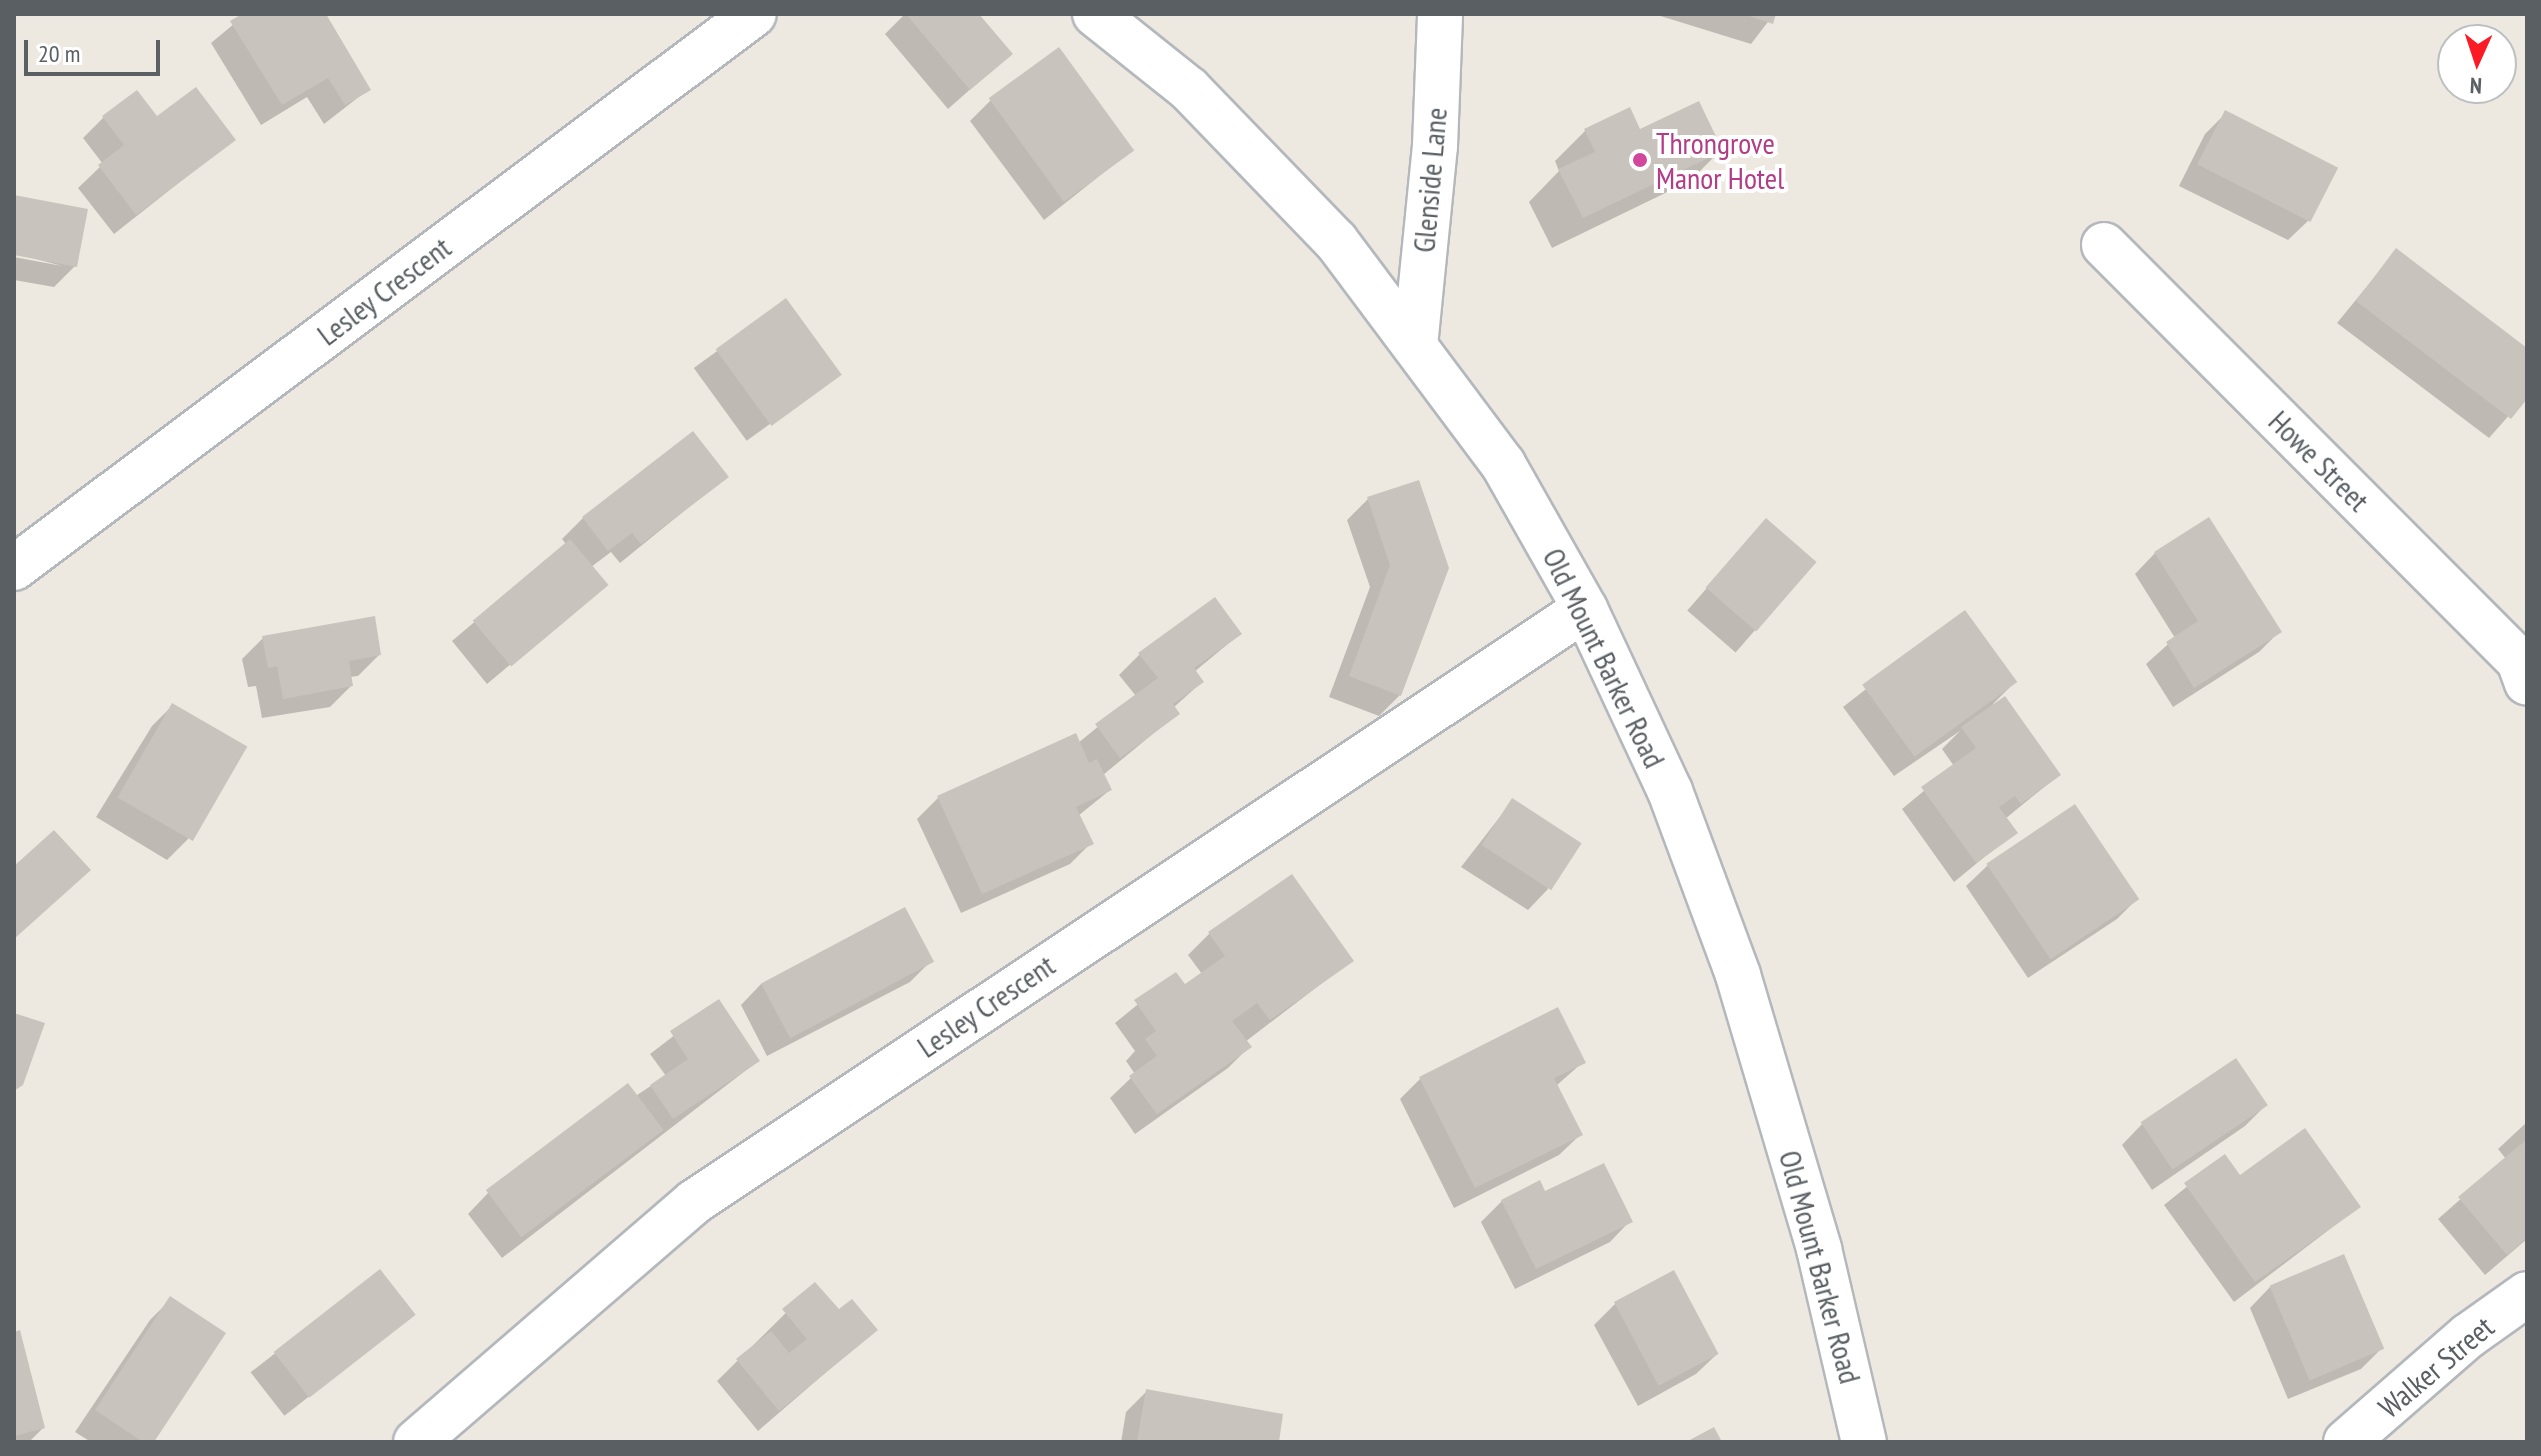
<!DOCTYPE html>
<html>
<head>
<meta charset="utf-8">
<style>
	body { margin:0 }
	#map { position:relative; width:2541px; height:1456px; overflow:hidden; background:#eee9e0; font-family:"PT Sans Narrow",sans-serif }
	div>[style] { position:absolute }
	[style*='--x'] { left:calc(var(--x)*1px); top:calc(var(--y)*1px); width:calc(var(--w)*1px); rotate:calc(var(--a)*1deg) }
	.shadow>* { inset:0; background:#0003; transform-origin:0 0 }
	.building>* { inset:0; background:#c8c4bd; transform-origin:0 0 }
	.roads { filter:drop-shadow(2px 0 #b4b8bd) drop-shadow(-2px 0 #b4b8bd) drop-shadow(0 2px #b4b8bd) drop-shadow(0 -2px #b4b8bd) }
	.minor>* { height:44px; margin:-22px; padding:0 22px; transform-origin:22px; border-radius:22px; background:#fff }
	.secondary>* { height:44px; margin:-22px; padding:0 22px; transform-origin:22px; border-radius:22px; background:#fff }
	.dots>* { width:22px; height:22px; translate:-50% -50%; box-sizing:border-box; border:4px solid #fff; border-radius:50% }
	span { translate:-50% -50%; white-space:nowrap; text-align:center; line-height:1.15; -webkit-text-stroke:8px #fff; paint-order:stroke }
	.hotel-label { font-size:30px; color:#b23c85 }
	.left { translate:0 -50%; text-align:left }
	.street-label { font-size:30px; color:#595f63 }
	.frame { position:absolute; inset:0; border:16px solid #595f63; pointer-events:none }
	.north { position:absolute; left:2437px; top:24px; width:80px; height:80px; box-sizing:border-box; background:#fff; border:2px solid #bdbfc1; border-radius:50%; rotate:183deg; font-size:22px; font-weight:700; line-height:32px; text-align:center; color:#595f63 }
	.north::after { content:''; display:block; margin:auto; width:28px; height:36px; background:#fa1b24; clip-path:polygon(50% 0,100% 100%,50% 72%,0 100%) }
	.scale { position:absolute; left:24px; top:40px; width:136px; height:36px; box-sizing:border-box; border:4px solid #595f63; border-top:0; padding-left:10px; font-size:24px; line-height:28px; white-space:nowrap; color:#595f63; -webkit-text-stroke:6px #fff; paint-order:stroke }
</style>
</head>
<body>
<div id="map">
	<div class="shadow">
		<i style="clip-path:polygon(246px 14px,323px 14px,369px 89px,324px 124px,307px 97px,261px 125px,211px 43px)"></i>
		<i style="clip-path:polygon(905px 14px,976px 14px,1010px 54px,948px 109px,885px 34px)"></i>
		<i style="clip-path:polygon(1654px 14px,1774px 14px,1751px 44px)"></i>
		<i style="clip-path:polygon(991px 100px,1132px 150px,1044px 220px,970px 121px)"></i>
		<i style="clip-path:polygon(2226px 113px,2309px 220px,2288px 240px,2179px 186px,2205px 134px)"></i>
		<i style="clip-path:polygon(104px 117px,157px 119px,233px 140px,114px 234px,78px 188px,103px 164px,83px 138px)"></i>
		<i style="clip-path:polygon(1585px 131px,1639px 132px,1721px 150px,1690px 181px,1552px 248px,1529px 202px,1559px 171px,1555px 161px)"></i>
		<i style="clip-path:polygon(14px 197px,75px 266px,54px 287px,14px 280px,14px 257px,62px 266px,14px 253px)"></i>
		<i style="clip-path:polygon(2396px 251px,2527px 350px,2527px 395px,2489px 438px,2337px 323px)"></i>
		<i style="left:786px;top:301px;width:90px;height:114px;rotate:54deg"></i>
		<i style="clip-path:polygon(692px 434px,726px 477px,620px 563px,611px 552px,591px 567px,605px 585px,487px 684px,452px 641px,566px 544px,562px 539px,583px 518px)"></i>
		<i style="clip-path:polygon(1368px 499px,1447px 568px,1400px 695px,1379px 716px,1329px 697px,1370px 587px,1347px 520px)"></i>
		<i style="left:1766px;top:520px;width:64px;height:120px;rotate:41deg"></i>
		<i style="clip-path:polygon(2155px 553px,2280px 631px,2259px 652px,2173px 707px,2146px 664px,2175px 638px,2135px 574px)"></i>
		<i style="clip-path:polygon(1964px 613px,2015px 682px,1993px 704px,2059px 775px,2005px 819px,2015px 832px,1954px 882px,1902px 809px,1954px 766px,1942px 749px,1960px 731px,1894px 776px,1843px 707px)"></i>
		<i style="clip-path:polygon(1240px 634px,1194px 672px,1202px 682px,1173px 708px,1177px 714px,1103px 775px,1110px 790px,1078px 816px,1091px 843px,1070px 864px,961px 913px,917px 819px,938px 798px,1075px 736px,1078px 743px,1136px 696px,1119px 675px,1140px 654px)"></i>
		<i style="clip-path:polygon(263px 638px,379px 655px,358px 676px,349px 677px,351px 686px,330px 707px,262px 718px,256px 686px,248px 687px,242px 659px)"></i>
		<i style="clip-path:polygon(173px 705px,188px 839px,167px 860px,96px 817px,152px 726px)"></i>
		<i style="clip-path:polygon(1513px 800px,1548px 889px,1528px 910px,1461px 867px)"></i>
		<i style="clip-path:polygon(2075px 807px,2138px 898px,2117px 919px,2028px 978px,1966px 886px,1987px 866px)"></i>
		<i style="clip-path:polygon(1291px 877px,1351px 961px,1245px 1042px,1249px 1047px,1228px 1068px,1135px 1134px,1110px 1098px,1135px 1074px,1126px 1061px,1135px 1051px,1115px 1023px,1175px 974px,1184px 987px,1202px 974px,1188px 955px,1209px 934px)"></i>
		<i style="clip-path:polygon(931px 961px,910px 982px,767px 1056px,741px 1005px,761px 984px)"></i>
		<i style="clip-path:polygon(718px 1002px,758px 1061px,502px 1258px,468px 1214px,488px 1193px,666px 1076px,650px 1054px)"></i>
		<i style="clip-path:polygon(1583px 1062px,1556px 1086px,1580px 1135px,1559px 1155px,1454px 1208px,1400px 1099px,1421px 1078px)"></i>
		<i style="clip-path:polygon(2266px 1105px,2245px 1126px,2152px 1190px,2122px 1145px,2142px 1124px)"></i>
		<i style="clip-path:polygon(2527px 1122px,2527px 1239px,2485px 1275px,2438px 1219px,2506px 1159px,2498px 1149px)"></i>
		<i style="clip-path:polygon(2224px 1157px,2239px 1178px,2359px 1207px,2234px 1302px,2164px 1205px)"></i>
		<i style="clip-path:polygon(1544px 1194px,1630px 1221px,1610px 1242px,1515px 1289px,1481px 1222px,1502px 1201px)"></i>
		<i style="left:379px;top:1272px;width:55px;height:163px;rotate:52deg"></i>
		<i style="clip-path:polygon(1673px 1273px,1717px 1354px,1696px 1374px,1638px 1406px,1594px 1325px,1615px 1304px)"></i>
		<i style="clip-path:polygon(815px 1284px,839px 1312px,875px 1330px,758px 1431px,717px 1381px)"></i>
		<i style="clip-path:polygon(2270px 1287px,2382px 1348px,2361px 1369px,2288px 1399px,2250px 1308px)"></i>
		<i style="clip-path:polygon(171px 1299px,152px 1442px,91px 1442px,75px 1432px,150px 1320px)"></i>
		<i style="clip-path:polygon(14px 1334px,43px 1428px,29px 1442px,14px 1442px)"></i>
		<i style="clip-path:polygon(1147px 1391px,1277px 1442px,1121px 1442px,1126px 1412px)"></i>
	</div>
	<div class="building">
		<i style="clip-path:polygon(242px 14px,326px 14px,371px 90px,345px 105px,328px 78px,282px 105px,230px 21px)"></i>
		<i style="clip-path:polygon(906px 14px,979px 14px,1013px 54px,970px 90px)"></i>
		<i style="clip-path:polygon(1743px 14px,1776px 14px,1773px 24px)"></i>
		<i style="left:1059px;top:47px;width:128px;height:87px;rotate:54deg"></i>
		<i style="clip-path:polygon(196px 87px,236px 140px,136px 215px,98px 165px,124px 145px,102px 116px,137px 90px,157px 116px)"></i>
		<i style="clip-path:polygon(1699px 101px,1723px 151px,1583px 218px,1558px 169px,1595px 152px,1584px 129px,1630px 107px,1640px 129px)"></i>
		<i style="left:2225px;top:110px;width:127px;height:61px;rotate:27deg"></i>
		<i style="clip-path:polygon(14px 195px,88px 209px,77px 267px,14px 255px)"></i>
		<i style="clip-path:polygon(2396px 248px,2527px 348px,2527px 399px,2511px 419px,2356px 301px)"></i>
		<i style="left:786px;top:298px;width:95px;height:87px;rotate:54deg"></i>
		<i style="clip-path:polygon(693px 431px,729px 477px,641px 544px,632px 533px,608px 551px,582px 517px)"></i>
		<i style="clip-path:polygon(1419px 480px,1449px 568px,1401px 696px,1349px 676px,1390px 565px,1367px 497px)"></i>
		<i style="clip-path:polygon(2209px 517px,2282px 632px,2194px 688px,2166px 642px,2198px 621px,2154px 552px)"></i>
		<i style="left:1766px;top:518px;width:67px;height:92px;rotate:41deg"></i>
		<i style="left:570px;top:539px;width:60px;height:127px;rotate:50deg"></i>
		<i style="clip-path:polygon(1215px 597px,1242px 634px,1194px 668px,1204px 682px,1173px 704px,1180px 714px,1120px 758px,1095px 724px,1158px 678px,1138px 653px)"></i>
		<i style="left:1965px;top:610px;width:89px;height:127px;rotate:54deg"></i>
		<i style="clip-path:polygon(375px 616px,381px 655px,349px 661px,353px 686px,283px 699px,277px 666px,268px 668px,262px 636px)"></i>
		<i style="clip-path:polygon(2005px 696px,2061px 775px,2021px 804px,2015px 796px,1999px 807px,2018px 833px,1976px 863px,1921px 787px,1976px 748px,1961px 727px)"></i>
		<i style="left:172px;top:703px;width:87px;height:109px;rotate:30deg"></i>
		<i style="clip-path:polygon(1076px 733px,1089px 763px,1097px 759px,1112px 790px,1076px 807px,1094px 844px,982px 894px,937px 796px)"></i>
		<i style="left:1512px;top:798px;width:83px;height:56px;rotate:33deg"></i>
		<i style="left:2075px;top:804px;width:115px;height:107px;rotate:56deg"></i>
		<i style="clip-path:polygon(54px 830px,91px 870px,14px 939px,14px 866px)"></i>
		<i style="clip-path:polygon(1292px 874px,1354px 961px,1270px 1020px,1257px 1003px,1232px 1021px,1252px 1047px,1157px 1114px,1129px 1076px,1157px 1056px,1145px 1039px,1156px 1031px,1134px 1000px,1176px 972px,1185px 984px,1225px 956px,1208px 932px)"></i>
		<i style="left:905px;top:907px;width:62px;height:163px;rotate:62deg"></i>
		<i style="clip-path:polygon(719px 999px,760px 1061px,673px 1119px,650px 1085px,688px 1059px,670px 1031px)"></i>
		<i style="clip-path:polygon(1558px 1007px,1586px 1063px,1554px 1078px,1583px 1135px,1475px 1188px,1419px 1077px)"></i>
		<i style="clip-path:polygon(14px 1013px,45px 1023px,23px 1085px,14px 1091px)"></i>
		<i style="left:2236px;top:1058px;width:57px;height:115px;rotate:56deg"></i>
		<i style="left:628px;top:1083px;width:59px;height:178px;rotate:53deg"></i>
		<i style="clip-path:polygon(2305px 1128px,2361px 1207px,2255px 1282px,2184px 1183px,2225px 1154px,2240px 1175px)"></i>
		<i style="clip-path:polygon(2527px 1139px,2527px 1238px,2507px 1255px,2458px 1197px)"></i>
		<i style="clip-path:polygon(1604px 1163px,1633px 1222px,1536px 1269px,1501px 1200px,1540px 1180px,1545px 1191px)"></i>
		<i style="left:2344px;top:1254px;width:103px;height:81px;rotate:67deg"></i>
		<i style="left:380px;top:1269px;width:58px;height:135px;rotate:52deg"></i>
		<i style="left:1674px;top:1270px;width:95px;height:68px;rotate:62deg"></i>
		<i style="clip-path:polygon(815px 1282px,839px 1309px,852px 1299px,878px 1330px,779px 1411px,736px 1359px,771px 1331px,789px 1353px,807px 1339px,782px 1309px)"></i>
		<i style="clip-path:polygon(170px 1296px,226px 1333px,154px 1442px,143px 1442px,95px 1410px)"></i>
		<i style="clip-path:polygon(20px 1330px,45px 1428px,14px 1436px,14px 1332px)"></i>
		<i style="clip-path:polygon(1146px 1389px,1283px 1414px,1279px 1442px,1137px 1442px)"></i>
		<i style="clip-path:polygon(1714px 1427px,1722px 1442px,1686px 1442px)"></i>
	</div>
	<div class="roads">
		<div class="minor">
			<i style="--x:2104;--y:245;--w:588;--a:45.07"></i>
			<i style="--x:2519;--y:661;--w:23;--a:70"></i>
			<i style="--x:1415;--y:346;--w:201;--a:-84.3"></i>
			<i style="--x:1435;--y:146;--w:132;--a:-87.8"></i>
			<i style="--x:14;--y:568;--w:924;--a:-36.82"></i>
			<i style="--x:416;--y:1442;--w:367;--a:-40.8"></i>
			<i style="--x:694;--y:1202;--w:1070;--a:-33.65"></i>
			<i style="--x:2346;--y:1442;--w:162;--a:-41"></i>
			<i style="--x:2468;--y:1336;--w:72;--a:-35.4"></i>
		</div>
		<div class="secondary">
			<i style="--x:1095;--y:14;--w:120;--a:38.6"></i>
			<i style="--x:1189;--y:89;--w:211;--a:46"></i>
			<i style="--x:1336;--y:241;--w:279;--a:53.2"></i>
			<i style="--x:1503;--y:464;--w:167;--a:60.5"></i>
			<i style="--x:1585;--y:609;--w:201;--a:65"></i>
			<i style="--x:1670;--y:791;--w:196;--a:69.7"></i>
			<i style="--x:1738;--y:975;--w:286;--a:73.5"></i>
			<i style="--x:1819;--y:1249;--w:198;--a:76.9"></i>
		</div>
	</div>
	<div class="dots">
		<i style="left:1640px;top:160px;background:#d1479c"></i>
	</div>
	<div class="hotel-label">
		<span class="left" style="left:1656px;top:160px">Throngrove<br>Manor Hotel</span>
	</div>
	<div class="street-label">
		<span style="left:1430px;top:180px;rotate:-85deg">Glenside Lane</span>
		<span style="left:384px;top:291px;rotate:-37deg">Lesley Crescent</span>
		<span style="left:2319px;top:461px;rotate:45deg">Howe Street</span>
		<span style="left:1604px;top:658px;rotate:64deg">Old Mount Barker Road</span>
		<span style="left:986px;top:1006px;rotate:-34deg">Lesley Crescent</span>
		<span style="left:1820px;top:1267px;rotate:75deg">Old Mount Barker Road</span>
		<span style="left:2436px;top:1367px;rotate:-40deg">Walker Street</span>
	</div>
	<div class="frame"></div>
	<div class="north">N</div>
	<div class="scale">20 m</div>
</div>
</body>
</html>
